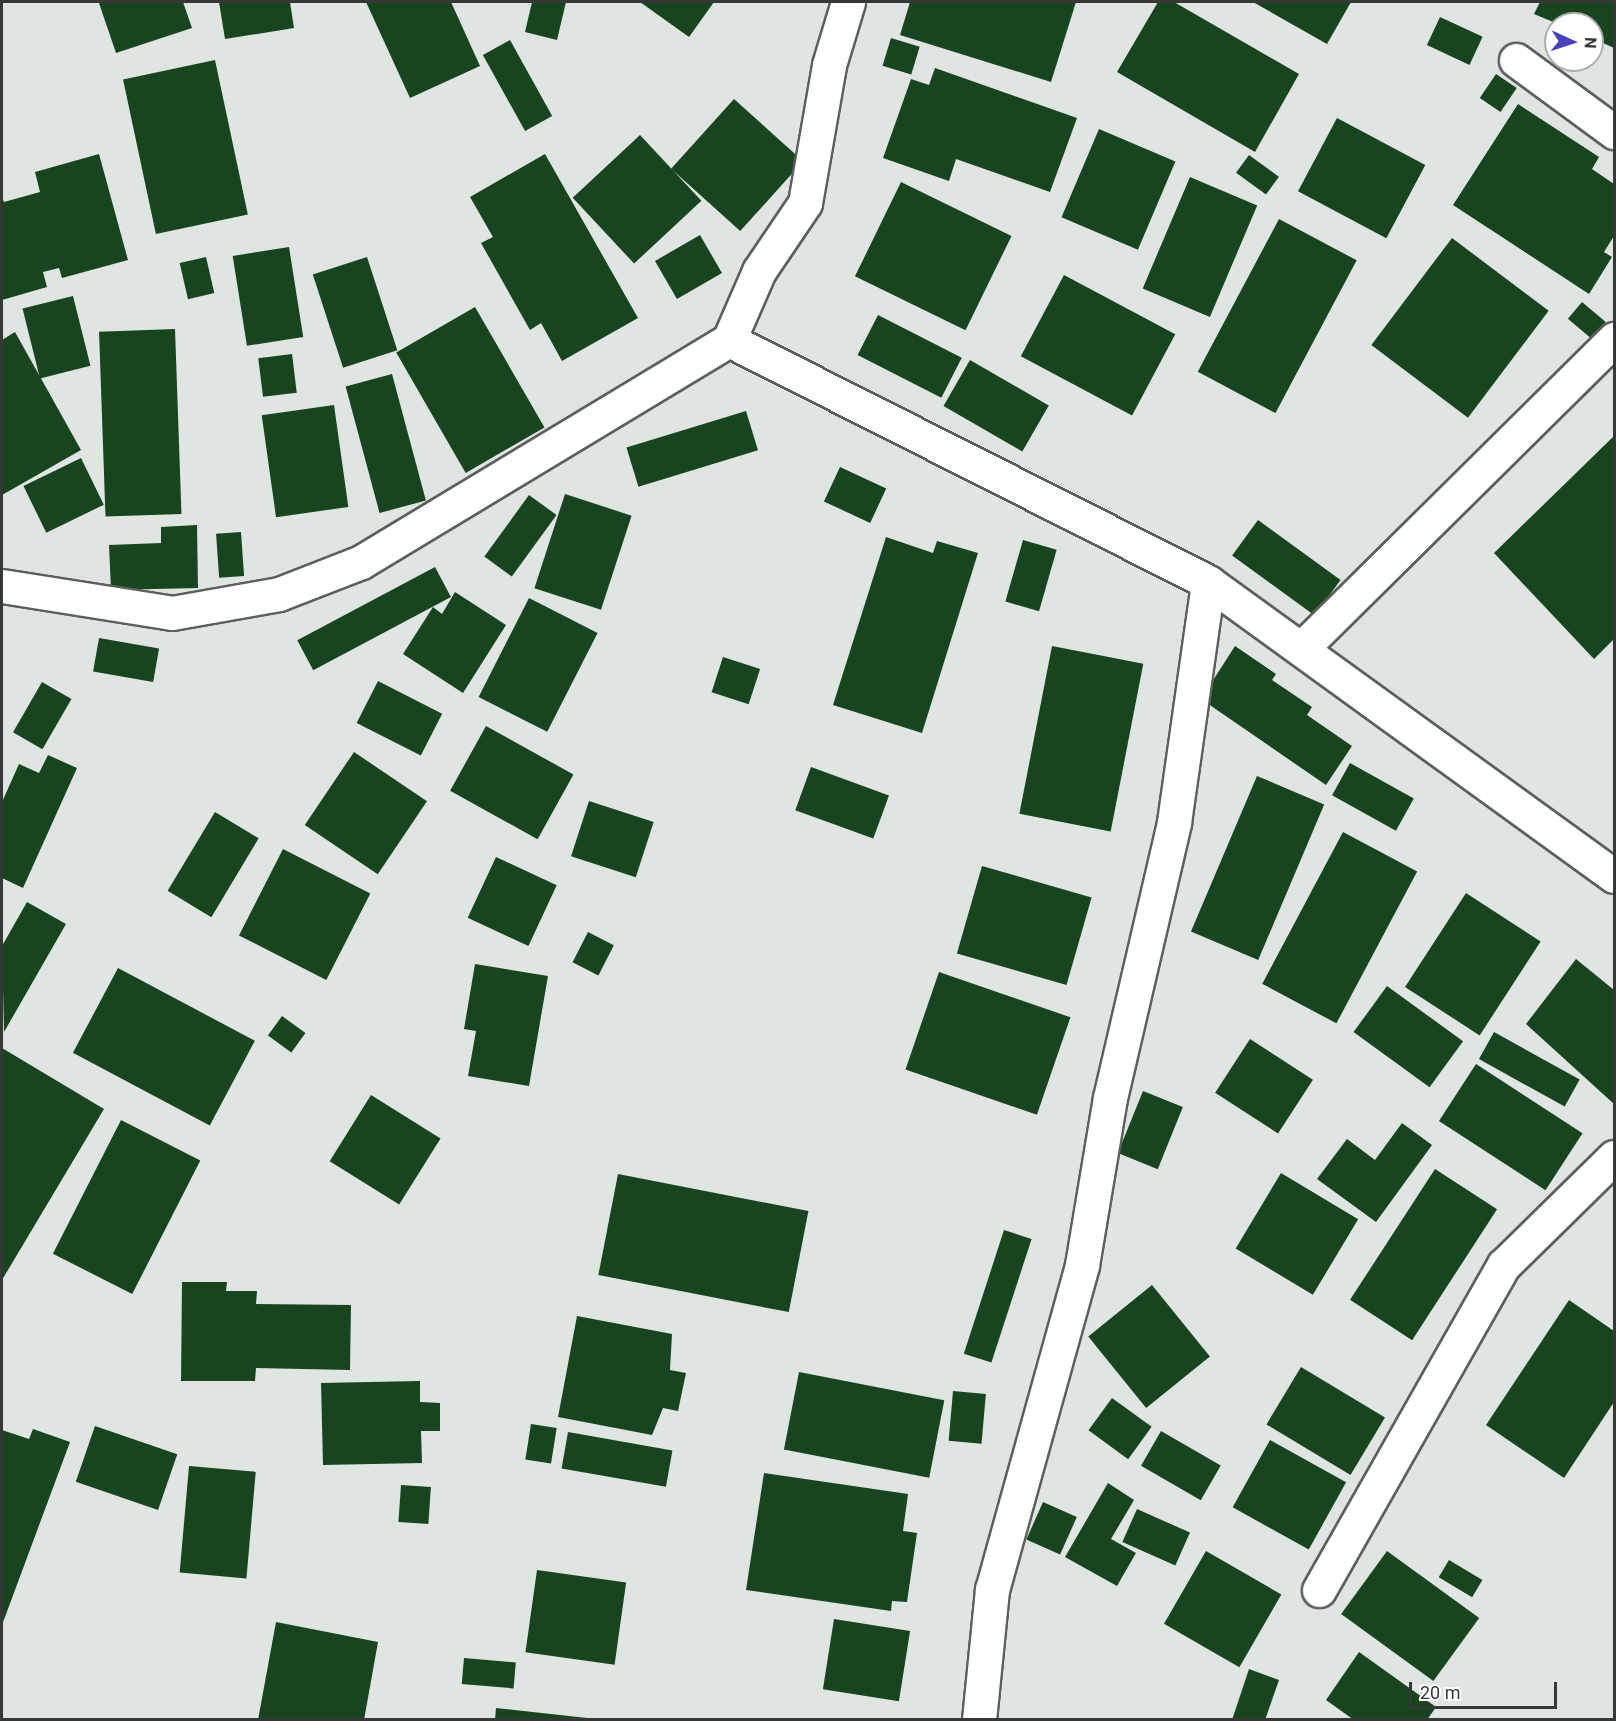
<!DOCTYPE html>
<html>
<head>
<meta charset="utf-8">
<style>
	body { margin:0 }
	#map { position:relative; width:1616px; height:1721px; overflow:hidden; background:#dfe5e0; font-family:Roboto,sans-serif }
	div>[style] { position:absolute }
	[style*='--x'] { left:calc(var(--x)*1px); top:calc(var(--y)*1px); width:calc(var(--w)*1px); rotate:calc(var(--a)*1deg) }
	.building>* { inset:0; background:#194420; transform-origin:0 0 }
	.roads { filter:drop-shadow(2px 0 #5b605c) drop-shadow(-2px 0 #5b605c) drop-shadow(0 2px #5b605c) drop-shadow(0 -2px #5b605c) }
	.minor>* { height:33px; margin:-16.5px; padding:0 16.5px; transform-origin:16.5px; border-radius:16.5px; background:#fff }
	span { translate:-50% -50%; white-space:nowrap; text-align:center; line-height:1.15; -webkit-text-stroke:6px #fff; paint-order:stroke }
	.frame { position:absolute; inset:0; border:3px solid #363836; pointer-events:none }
	.north { position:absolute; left:1544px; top:12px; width:60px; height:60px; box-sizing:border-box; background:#fff; border:2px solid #afafaf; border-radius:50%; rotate:93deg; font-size:16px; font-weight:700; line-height:24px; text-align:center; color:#363836 }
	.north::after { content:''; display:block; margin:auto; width:21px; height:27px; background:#4843b9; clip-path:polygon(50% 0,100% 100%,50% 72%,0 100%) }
	.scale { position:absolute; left:1409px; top:1682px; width:148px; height:27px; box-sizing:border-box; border:3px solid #363836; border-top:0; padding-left:8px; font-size:18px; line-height:21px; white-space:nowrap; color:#363836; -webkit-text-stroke:4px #fff; paint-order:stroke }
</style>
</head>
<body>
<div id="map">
	<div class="building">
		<i style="clip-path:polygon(183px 2px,192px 28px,116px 53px,99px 3px)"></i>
		<i style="clip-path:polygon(219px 2px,290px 2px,294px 28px,225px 39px)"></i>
		<i style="clip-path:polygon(366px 2px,451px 2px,480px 66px,410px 98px)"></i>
		<i style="clip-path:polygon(532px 2px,566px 2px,557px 40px,525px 32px)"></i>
		<i style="clip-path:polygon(640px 2px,714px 2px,689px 37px)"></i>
		<i style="clip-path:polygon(910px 2px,1076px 2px,1051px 82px,900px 35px)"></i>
		<i style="clip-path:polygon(1158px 2px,1174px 2px,1299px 74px,1255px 152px,1117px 72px)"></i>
		<i style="clip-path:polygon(1253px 2px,1351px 2px,1327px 44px)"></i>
		<i style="clip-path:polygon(1540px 2px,1614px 2px,1614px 48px,1592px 38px,1592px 24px,1558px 24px,1534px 14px)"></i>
		<i style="left:1440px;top:17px;width:47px;height:31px;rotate:25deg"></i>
		<i style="left:891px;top:38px;width:30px;height:29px;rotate:17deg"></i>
		<i style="left:510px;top:40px;width:87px;height:31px;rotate:61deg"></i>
		<i style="left:215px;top:60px;width:158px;height:94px;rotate:78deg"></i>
		<i style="clip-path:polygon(935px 68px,1077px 118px,1050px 192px,956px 159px,949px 181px,883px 158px,911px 79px,929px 85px)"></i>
		<i style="left:1496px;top:74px;width:25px;height:29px;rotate:34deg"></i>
		<i style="left:734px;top:99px;width:93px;height:94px;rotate:42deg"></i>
		<i style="clip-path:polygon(1518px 104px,1599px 157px,1592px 169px,1614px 184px,1614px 236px,1604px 252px,1612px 257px,1589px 294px,1453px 205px)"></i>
		<i style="left:1337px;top:118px;width:100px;height:83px;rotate:28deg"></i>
		<i style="left:1099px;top:129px;width:83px;height:96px;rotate:23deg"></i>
		<i style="left:640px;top:135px;width:90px;height:92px;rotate:47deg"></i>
		<i style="clip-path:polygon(99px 154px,128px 260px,62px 278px,59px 268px,43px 272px,47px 287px,2px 300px,2px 197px,4px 202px,40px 192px,35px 172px)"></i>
		<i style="clip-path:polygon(545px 154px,638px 318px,562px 361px,541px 323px,530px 330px,481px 243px,493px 237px,470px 197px)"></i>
		<i style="left:1249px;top:155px;width:37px;height:22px;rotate:36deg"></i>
		<i style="left:1190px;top:177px;width:73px;height:121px;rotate:23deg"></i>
		<i style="left:901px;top:182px;width:123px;height:105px;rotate:26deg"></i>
		<i style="left:1279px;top:219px;width:88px;height:173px;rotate:28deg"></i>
		<i style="left:700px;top:235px;width:44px;height:52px;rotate:60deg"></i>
		<i style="left:1452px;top:238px;width:121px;height:134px;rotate:37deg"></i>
		<i style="left:289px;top:247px;width:91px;height:57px;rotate:81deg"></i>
		<i style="left:206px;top:257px;width:37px;height:27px;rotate:77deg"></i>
		<i style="left:367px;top:257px;width:98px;height:57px;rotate:72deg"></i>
		<i style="left:1064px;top:275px;width:126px;height:92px;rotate:28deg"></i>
		<i style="left:73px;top:296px;width:72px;height:52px;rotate:76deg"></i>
		<i style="left:1582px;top:302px;width:31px;height:22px;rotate:40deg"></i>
		<i style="left:475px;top:307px;width:139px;height:91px;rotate:60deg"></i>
		<i style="left:878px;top:315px;width:94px;height:45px;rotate:27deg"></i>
		<i style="left:175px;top:329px;width:185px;height:76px;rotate:88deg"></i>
		<i style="clip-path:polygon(15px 332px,81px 450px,2px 495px,2px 340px)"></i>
		<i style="left:292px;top:354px;width:39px;height:34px;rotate:83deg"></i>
		<i style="left:970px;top:360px;width:91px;height:53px;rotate:30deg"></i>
		<i style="left:392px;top:374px;width:131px;height:48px;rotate:75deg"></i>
		<i style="left:334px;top:405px;width:103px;height:73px;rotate:82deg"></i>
		<i style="left:746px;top:411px;width:41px;height:125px;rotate:73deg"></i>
		<i style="clip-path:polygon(1614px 436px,1614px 639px,1594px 659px,1494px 553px)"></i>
		<i style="left:81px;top:458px;width:52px;height:64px;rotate:64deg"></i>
		<i style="left:840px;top:467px;width:51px;height:38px;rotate:25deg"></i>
		<i style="left:565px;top:494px;width:70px;height:99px;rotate:18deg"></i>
		<i style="left:529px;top:495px;width:34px;height:76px;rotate:36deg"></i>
		<i style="left:1258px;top:520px;width:102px;height:44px;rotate:36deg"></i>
		<i style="clip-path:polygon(197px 525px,198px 588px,111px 590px,109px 545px,161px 543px,161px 527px)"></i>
		<i style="left:241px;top:532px;width:44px;height:25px;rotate:86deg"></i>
		<i style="clip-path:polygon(886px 537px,933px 553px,937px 541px,978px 553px,922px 733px,833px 705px)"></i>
		<i style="left:1023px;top:540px;width:35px;height:64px;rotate:16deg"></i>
		<i style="left:435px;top:567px;width:34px;height:156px;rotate:62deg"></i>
		<i style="clip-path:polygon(455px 592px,506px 625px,463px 693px,403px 654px,433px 607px,442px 614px)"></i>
		<i style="left:529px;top:598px;width:77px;height:111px;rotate:27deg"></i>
		<i style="left:99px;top:638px;width:61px;height:34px;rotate:10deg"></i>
		<i style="left:1052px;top:646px;width:93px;height:171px;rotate:11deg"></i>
		<i style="clip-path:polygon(1235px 646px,1276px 674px,1272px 680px,1312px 707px,1307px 715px,1352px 746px,1326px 785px,1201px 699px)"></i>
		<i style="left:723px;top:657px;width:39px;height:37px;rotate:18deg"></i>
		<i style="left:378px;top:681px;width:72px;height:47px;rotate:27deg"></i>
		<i style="left:42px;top:682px;width:34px;height:58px;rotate:30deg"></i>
		<i style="left:486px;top:726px;width:100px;height:74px;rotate:29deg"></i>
		<i style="left:354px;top:752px;width:88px;height:88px;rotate:34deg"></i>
		<i style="clip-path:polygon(48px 755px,77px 768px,23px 888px,2px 878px,2px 802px,19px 764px,39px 773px)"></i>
		<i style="left:1350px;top:763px;width:73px;height:37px;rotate:29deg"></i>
		<i style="left:811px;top:767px;width:83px;height:46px;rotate:20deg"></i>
		<i style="left:1257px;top:776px;width:73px;height:169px;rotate:23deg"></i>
		<i style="left:589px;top:801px;width:68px;height:58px;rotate:18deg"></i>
		<i style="left:215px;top:812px;width:51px;height:92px;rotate:31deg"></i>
		<i style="left:1343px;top:832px;width:84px;height:172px;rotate:28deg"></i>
		<i style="left:283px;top:849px;width:98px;height:97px;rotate:27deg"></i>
		<i style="left:496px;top:857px;width:67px;height:67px;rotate:25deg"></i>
		<i style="left:982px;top:866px;width:114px;height:91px;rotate:16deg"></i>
		<i style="left:1466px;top:893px;width:89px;height:112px;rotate:33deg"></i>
		<i style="clip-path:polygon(27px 902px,66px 924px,4px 1032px,2px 946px)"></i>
		<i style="left:588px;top:932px;width:29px;height:34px;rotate:27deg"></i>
		<i style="clip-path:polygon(1576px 959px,1614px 990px,1614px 1104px,1526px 1024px)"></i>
		<i style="clip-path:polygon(475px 964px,548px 976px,529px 1086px,468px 1076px,476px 1031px,464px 1029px)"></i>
		<i style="left:118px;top:968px;width:155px;height:96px;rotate:28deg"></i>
		<i style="left:939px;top:972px;width:139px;height:103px;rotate:19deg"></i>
		<i style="left:1387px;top:986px;width:94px;height:57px;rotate:36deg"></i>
		<i style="left:282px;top:1016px;width:29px;height:24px;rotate:36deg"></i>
		<i style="left:1494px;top:1032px;width:98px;height:31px;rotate:29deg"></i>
		<i style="left:1250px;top:1039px;width:75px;height:64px;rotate:33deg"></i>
		<i style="clip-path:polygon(2px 1048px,104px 1109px,2px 1280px)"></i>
		<i style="left:1476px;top:1064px;width:127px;height:68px;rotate:33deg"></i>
		<i style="left:1143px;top:1091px;width:43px;height:67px;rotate:22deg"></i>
		<i style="left:371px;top:1095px;width:82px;height:78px;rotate:32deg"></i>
		<i style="left:121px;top:1120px;width:89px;height:150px;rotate:27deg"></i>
		<i style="clip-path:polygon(1402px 1123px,1432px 1145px,1376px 1222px,1317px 1179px,1347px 1139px,1375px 1160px)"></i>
		<i style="left:1435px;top:1169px;width:74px;height:156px;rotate:33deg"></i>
		<i style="left:1281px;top:1173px;width:90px;height:88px;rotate:31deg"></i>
		<i style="left:618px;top:1174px;width:194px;height:103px;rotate:11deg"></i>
		<i style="left:1004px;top:1230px;width:29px;height:130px;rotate:18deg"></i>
		<i style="clip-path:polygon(182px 1282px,227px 1282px,226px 1291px,257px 1291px,256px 1304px,351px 1305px,350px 1370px,256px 1368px,255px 1381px,181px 1381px)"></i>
		<i style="left:1152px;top:1285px;width:92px;height:82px;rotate:51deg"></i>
		<i style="clip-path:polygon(1569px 1300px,1614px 1331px,1614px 1402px,1564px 1478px,1486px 1425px)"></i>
		<i style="clip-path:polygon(577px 1316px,672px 1334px,670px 1370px,686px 1373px,678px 1411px,663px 1408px,652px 1435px,558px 1417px)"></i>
		<i style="left:1301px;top:1367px;width:98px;height:67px;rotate:31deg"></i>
		<i style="left:799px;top:1372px;width:148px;height:79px;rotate:11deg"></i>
		<i style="clip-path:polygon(420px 1381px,420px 1402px,440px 1403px,440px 1431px,421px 1431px,422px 1463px,323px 1465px,321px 1383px)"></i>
		<i style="left:953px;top:1391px;width:33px;height:50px;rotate:5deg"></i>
		<i style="left:1112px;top:1398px;width:49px;height:40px;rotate:36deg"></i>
		<i style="left:531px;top:1424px;width:26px;height:36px;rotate:9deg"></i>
		<i style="left:95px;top:1426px;width:87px;height:59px;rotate:19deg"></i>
		<i style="clip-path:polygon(33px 1429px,70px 1442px,2px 1625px,2px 1430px,29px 1439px)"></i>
		<i style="left:1161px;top:1431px;width:69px;height:40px;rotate:30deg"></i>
		<i style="left:568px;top:1432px;width:106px;height:37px;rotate:10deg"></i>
		<i style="left:1270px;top:1440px;width:87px;height:77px;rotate:29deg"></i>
		<i style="left:189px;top:1466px;width:67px;height:107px;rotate:5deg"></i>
		<i style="clip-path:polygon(764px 1473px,908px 1494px,903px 1531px,917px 1533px,907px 1602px,892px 1601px,891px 1611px,746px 1590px)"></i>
		<i style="clip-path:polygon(1108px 1483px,1134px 1500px,1111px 1539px,1136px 1553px,1117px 1586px,1065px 1557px)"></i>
		<i style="left:401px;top:1485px;width:30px;height:37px;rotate:4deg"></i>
		<i style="left:1043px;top:1502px;width:37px;height:41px;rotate:24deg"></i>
		<i style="left:1137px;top:1509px;width:58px;height:36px;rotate:24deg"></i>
		<i style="left:1206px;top:1551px;width:87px;height:84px;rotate:30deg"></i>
		<i style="left:1387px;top:1551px;width:114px;height:78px;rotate:36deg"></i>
		<i style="left:1449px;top:1560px;width:39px;height:20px;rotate:31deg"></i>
		<i style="left:537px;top:1570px;width:90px;height:83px;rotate:8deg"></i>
		<i style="left:834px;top:1619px;width:77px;height:71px;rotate:9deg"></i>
		<i style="clip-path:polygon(276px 1622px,378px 1642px,364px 1720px,258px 1720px)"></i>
		<i style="clip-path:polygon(1359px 1652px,1436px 1707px,1427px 1720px,1354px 1720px,1326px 1700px)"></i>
		<i style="left:464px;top:1658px;width:52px;height:26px;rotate:5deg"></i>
		<i style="clip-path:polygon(1249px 1669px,1279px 1680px,1265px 1720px,1232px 1720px)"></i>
		<i style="clip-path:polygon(496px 1708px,587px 1718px,587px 1720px,495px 1720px)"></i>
	</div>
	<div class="roads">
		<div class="minor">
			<i style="--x:1516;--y:60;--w:122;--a:36.3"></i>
			<i style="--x:729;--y:340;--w:537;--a:26.8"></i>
			<i style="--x:1208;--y:582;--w:501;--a:35.91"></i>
			<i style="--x:2;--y:586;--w:172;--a:9"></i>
			<i style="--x:172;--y:613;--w:109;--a:-10.1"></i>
			<i style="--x:279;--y:594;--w:88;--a:-21.3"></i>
			<i style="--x:361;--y:562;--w:430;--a:-31.1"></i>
			<i style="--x:729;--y:340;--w:75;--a:-66.5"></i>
			<i style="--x:759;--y:271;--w:82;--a:-55.9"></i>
			<i style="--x:805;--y:203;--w:140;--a:-80.1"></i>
			<i style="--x:829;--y:65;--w:66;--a:-73.2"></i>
			<i style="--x:1301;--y:649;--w:441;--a:-44.7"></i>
			<i style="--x:1319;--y:1590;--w:374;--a:-60.4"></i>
			<i style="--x:1504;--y:1265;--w:154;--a:-44.5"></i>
			<i style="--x:979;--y:1720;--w:131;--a:-84.3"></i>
			<i style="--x:992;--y:1590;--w:337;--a:-74.5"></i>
			<i style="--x:1082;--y:1265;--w:169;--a:-80.5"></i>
			<i style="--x:1110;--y:1098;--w:283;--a:-76.9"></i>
			<i style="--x:1174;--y:822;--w:242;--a:-81.9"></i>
		</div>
	</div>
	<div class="frame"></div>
	<div class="north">N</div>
	<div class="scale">20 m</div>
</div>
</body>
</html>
